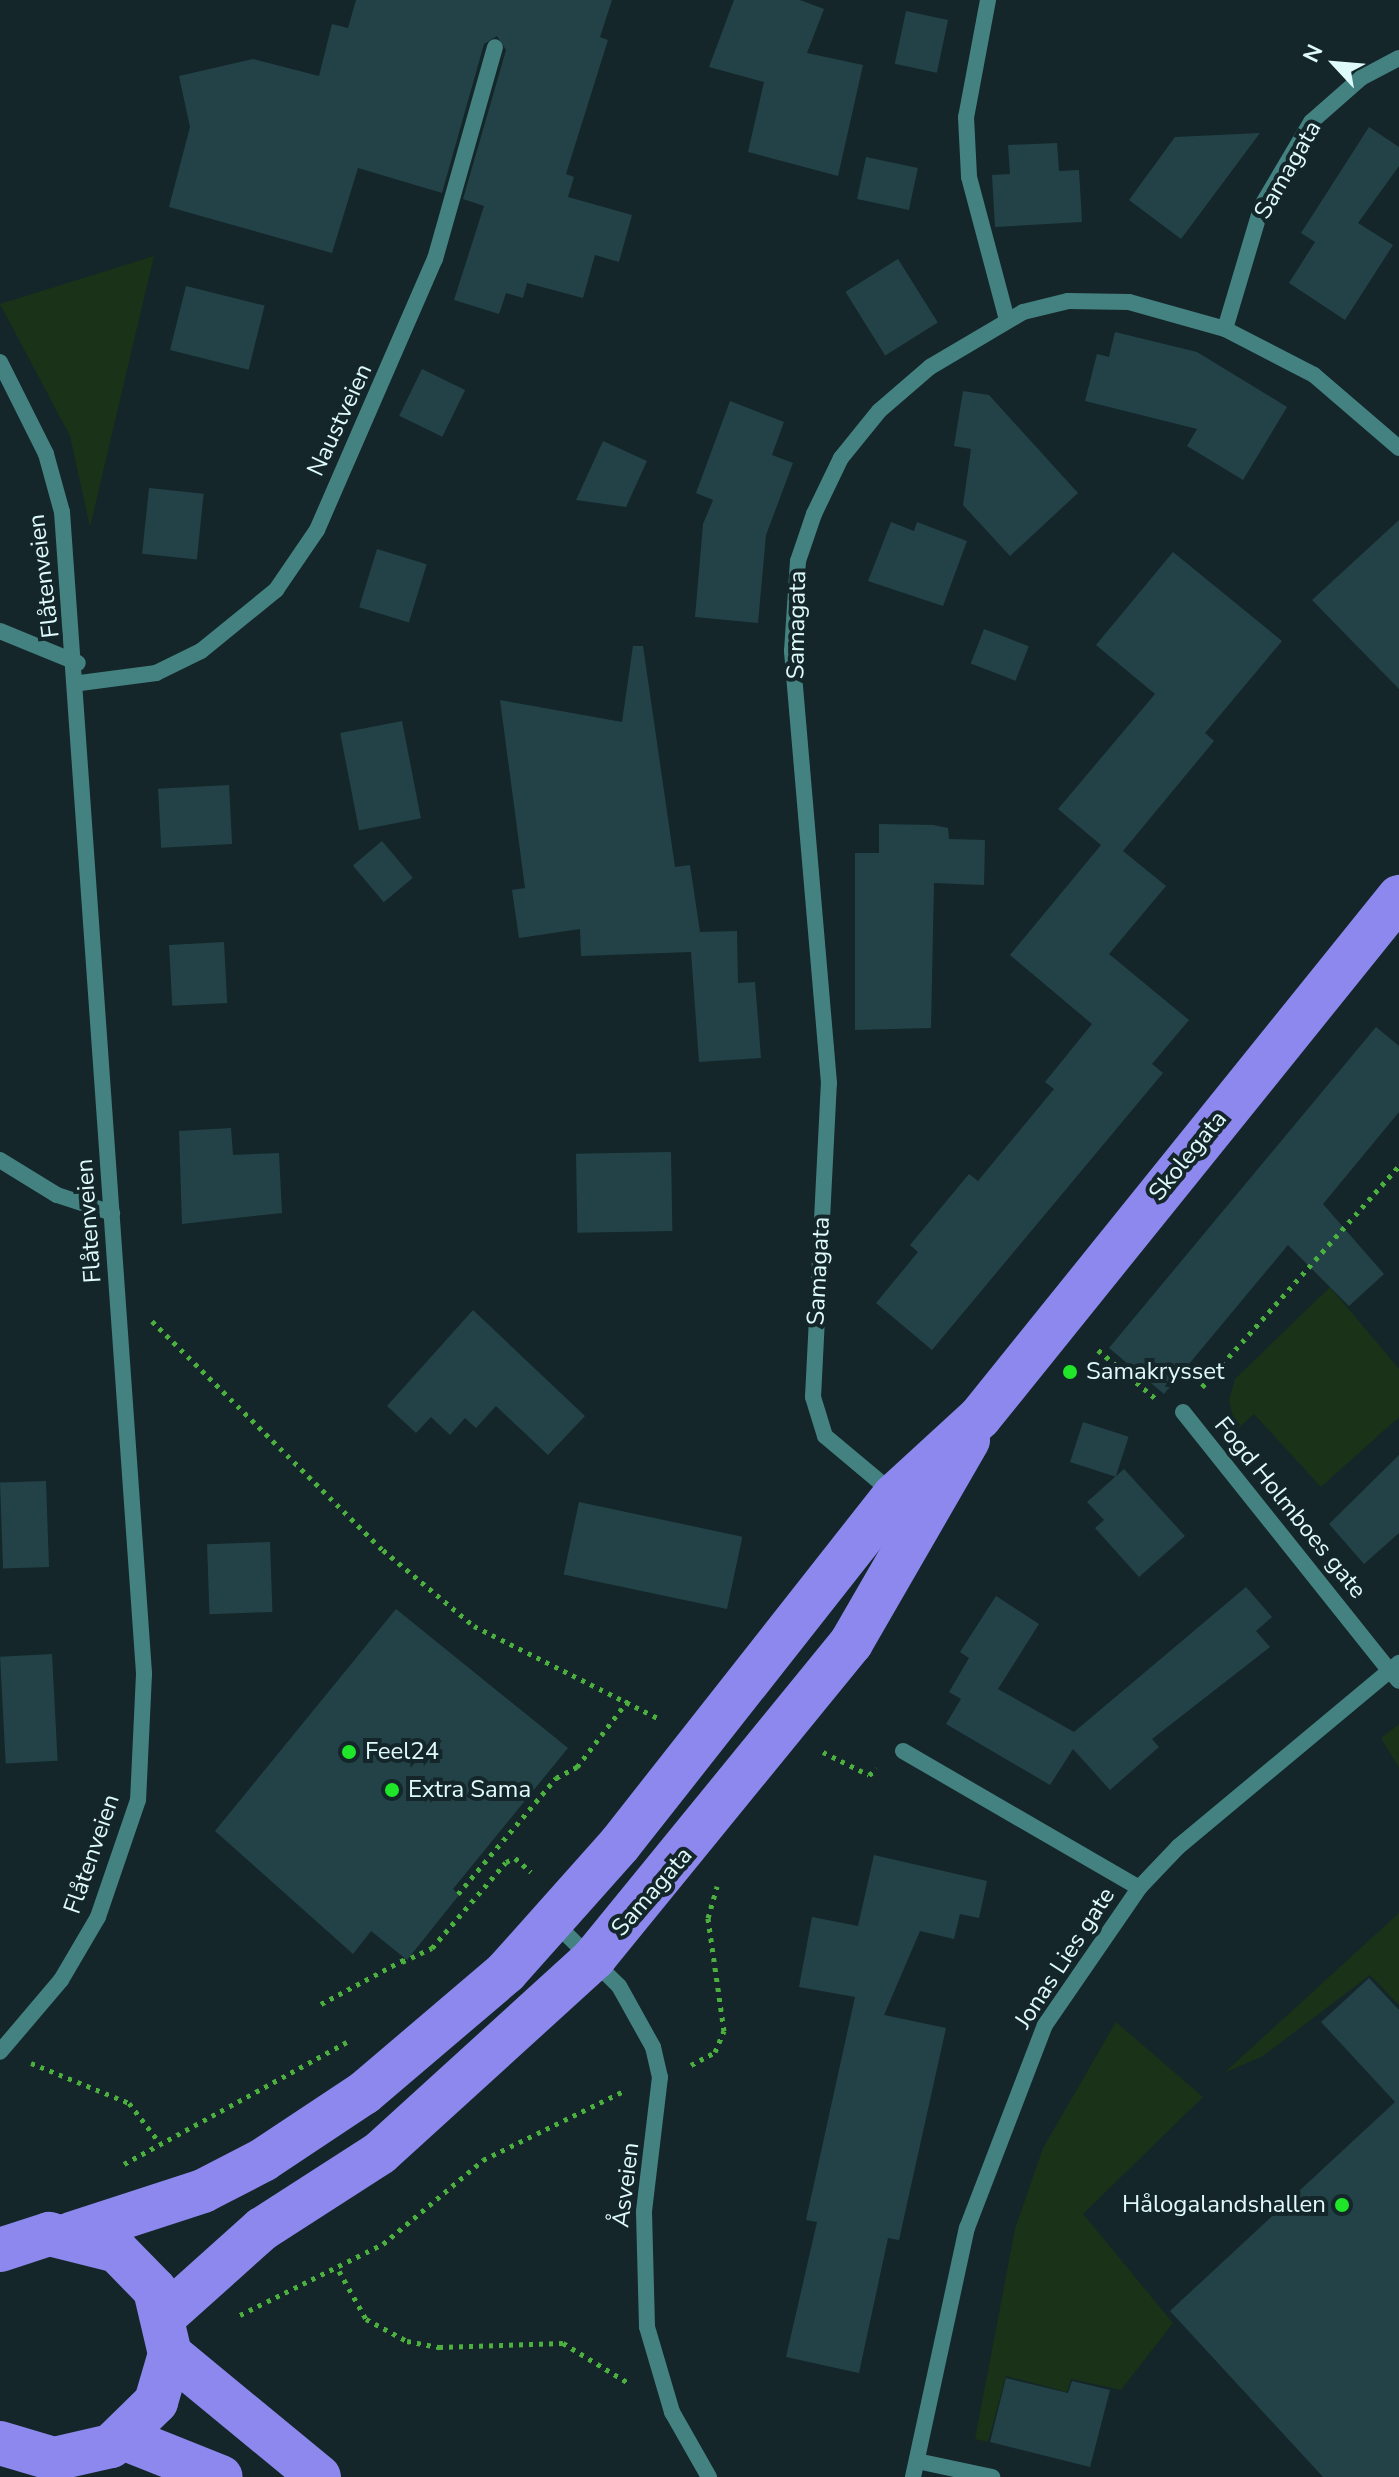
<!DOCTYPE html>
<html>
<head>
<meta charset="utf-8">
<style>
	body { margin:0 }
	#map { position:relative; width:1399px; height:2477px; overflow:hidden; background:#142629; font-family:"Nunito Sans",sans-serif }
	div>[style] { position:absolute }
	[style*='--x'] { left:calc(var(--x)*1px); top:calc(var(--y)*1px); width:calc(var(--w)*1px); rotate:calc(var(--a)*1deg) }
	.green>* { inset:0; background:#1a3217 }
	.building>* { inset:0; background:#224248; transform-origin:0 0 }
	.path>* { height:5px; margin-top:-2.5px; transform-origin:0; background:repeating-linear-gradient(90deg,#4cb03f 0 4px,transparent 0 10px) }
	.service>* { height:16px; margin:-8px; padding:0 8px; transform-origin:8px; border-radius:8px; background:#448281 }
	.minor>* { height:16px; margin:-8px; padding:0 8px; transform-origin:8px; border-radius:8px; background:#448281 }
	.tertiary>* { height:16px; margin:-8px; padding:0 8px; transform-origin:8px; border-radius:8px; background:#448281 }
	.trunk>* { height:44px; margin:-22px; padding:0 22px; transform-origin:22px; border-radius:22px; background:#8c88ee }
	.dots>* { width:22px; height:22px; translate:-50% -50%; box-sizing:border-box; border:4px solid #142629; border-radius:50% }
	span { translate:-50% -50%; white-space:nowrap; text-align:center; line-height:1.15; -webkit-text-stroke:8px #142629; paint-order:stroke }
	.street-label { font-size:24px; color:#dffafb }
	.poi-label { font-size:24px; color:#dffafb }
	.left { translate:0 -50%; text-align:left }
	.right { translate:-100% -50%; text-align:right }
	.north { position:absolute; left:1295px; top:24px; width:80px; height:80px; -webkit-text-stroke:6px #142629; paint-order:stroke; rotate:296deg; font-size:22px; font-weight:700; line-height:32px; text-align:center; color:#dffafb }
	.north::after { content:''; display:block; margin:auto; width:28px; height:36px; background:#dffafb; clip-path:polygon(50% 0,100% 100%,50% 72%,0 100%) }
</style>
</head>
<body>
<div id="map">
	<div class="green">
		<i style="clip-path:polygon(154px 256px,90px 527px,70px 436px,0 304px)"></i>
		<i style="clip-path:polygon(1330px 1287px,1399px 1369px,1399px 1417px,1321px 1487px,1254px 1414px,1236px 1430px,1229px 1400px,1235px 1379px)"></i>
		<i style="clip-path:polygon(1399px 1724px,1399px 1768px,1381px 1738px)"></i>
		<i style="clip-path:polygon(1399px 1913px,1399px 2005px,1370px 1975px,1263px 2056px,1224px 2073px)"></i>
		<i style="clip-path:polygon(1116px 2022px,1203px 2097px,1083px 2214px,1173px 2323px,1121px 2390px,1071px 2379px,1067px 2392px,1006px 2376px,988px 2442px,975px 2439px,1015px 2229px,1043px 2148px)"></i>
	</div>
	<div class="building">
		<i style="clip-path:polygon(356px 0,612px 0,600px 37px,608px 40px,566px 174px,574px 177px,568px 197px,632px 215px,619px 262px,595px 255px,583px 298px,527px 283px,523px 298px,506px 293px,499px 314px,454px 300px,484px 206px,463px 199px,506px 50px,497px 36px,484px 44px,442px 193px,358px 168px,332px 253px,169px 207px,190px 127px,179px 76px,253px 59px,319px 76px,332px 24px,348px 28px)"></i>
		<i style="clip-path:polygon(734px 0,800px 0,824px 9px,807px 53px,863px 65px,838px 176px,748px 152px,764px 82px,709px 67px)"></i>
		<i style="left:906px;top:11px;width:43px;height:54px;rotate:12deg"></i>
		<i style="clip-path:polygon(1369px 127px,1399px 147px,1399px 166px,1358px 223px,1393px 245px,1345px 320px,1289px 283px,1315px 242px,1301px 233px)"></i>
		<i style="clip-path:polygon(1260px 133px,1181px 239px,1129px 200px,1175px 137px)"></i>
		<i style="clip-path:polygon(1057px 143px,1059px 171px,1079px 170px,1082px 222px,995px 227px,992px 175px,1010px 174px,1008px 145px)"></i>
		<i style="left:866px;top:157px;width:53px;height:43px;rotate:12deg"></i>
		<i style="left:898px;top:259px;width:75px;height:62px;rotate:58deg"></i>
		<i style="left:186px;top:286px;width:81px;height:66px;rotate:14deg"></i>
		<i style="clip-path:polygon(1115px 332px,1197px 352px,1287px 407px,1243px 480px,1187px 446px,1197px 429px,1085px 401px,1097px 354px,1109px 357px)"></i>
		<i style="left:422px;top:369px;width:48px;height:52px;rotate:26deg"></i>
		<i style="clip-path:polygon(963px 391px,989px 395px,1078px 493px,1010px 556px,963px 505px,971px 449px,954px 446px)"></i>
		<i style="clip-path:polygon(730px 401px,784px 422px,772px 455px,793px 463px,766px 535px,758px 623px,695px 617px,703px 524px,713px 500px,696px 493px)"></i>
		<i style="clip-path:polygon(603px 441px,647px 461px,626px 507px,576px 500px)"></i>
		<i style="left:149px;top:488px;width:55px;height:66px;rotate:6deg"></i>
		<i style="clip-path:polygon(1399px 520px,1399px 689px,1312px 600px)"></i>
		<i style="clip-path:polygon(891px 522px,914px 531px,917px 522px,967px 541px,943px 606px,868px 581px)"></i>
		<i style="left:377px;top:549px;width:52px;height:61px;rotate:17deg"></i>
		<i style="clip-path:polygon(1173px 552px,1282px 641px,1205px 733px,1214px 741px,1123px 851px,1166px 886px,1109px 954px,1189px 1020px,1152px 1064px,1163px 1073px,932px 1350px,876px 1303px,918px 1252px,910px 1245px,969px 1174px,978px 1181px,1054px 1089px,1045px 1082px,1092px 1024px,1010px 955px,1101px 845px,1058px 809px,1155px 694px,1096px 645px)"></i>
		<i style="left:984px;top:629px;width:48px;height:37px;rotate:21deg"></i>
		<i style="clip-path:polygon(633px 646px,643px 646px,675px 867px,690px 865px,700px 932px,737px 931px,738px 983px,755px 982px,761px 1058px,699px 1062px,691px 952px,581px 956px,580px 929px,519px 938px,512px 890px,525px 888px,500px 700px,622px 722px)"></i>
		<i style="left:402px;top:721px;width:99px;height:63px;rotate:79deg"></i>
		<i style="left:229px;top:785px;width:59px;height:71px;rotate:87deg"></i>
		<i style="clip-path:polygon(879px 824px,933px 825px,948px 828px,949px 839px,985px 840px,984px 885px,934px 883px,931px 1028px,855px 1030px,855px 853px,879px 853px)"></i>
		<i style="left:382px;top:841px;width:48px;height:38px;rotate:50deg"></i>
		<i style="left:224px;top:942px;width:61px;height:55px;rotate:87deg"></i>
		<i style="clip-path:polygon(1376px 1027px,1399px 1046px,1399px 1112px,1323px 1204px,1384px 1274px,1349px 1306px,1288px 1245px,1164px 1394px,1109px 1348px)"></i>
		<i style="clip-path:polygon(231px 1128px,233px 1155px,279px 1153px,282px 1213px,182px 1224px,179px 1131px)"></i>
		<i style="left:671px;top:1152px;width:79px;height:95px;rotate:89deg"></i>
		<i style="clip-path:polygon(473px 1310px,585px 1416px,548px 1455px,496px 1406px,476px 1428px,465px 1418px,450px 1435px,431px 1417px,416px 1433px,387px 1406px)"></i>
		<i style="left:1083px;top:1422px;width:48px;height:42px;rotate:18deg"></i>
		<i style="clip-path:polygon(1399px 1455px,1399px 1533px,1364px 1564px,1329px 1524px)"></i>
		<i style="clip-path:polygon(1124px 1469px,1185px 1536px,1139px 1577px,1095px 1528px,1104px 1520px,1087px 1502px)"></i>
		<i style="left:46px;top:1481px;width:86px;height:46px;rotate:88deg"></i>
		<i style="left:579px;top:1502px;width:167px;height:74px;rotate:12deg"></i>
		<i style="left:270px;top:1542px;width:70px;height:63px;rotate:88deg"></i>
		<i style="clip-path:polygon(1246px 1587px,1272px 1617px,1256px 1631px,1270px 1647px,1152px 1739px,1159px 1747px,1110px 1790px,1073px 1749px,1050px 1785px,946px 1724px,961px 1699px,949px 1692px,969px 1658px,960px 1652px,996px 1596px,1039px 1624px,998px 1689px,1074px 1732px)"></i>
		<i style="clip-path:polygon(396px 1609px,568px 1748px,453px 1889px,459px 1895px,407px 1960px,371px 1931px,353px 1954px,215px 1831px)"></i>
		<i style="left:52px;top:1654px;width:107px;height:52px;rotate:87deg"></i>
		<i style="clip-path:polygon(874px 1855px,987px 1881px,979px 1918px,960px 1914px,954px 1939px,920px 1931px,884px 2015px,946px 2028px,899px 2240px,888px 2238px,859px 2373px,786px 2357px,817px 2222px,806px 2220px,855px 1997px,799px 1987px,812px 1917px,858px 1926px)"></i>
		<i style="clip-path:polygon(1369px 1978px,1399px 2010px,1399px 2477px,1323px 2477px,1170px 2311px,1395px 2102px,1321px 2022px)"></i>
		<i style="clip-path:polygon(1006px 2378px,1068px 2393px,1072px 2381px,1110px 2390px,1090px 2467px,990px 2442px)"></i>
	</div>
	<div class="path">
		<i style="--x:152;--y:1321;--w:325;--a:44.8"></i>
		<i style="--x:383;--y:1550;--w:119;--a:39.9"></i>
		<i style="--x:474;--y:1626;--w:206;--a:26.6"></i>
		<i style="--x:1098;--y:1350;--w:75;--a:40.1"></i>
		<i style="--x:1202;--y:1387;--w:296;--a:-48.3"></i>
		<i style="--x:823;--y:1752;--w:51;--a:26.6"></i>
		<i style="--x:869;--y:1775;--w:10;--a:-37"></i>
		<i style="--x:458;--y:1894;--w:152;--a:-49.8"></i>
		<i style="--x:556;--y:1778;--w:24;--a:-28"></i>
		<i style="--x:577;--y:1767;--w:86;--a:-52.6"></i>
		<i style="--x:402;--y:1962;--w:33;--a:-25"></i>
		<i style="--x:432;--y:1948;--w:113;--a:-49.3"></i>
		<i style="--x:506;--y:1862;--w:10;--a:-24"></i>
		<i style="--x:515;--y:1858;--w:21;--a:41"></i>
		<i style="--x:321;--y:2004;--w:95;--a:-28.2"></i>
		<i style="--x:31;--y:2063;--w:106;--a:22.2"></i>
		<i style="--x:129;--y:2103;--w:49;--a:52.4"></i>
		<i style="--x:691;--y:2065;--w:27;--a:-28"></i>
		<i style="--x:715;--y:2052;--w:23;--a:-67"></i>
		<i style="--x:724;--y:2031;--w:114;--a:-98.1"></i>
		<i style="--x:708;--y:1918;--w:33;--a:-74"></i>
		<i style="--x:124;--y:2164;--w:254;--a:-28.7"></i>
		<i style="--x:339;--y:2271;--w:55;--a:60.6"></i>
		<i style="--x:366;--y:2319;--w:47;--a:28.2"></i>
		<i style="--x:407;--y:2341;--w:33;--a:11"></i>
		<i style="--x:439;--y:2347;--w:124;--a:-1.8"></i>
		<i style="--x:563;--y:2343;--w:75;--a:31.4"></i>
		<i style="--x:240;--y:2315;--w:160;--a:-26.4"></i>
		<i style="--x:383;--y:2244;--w:131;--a:-40"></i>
		<i style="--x:483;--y:2160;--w:159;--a:-26.1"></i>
	</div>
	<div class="service">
		<i style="--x:1390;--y:1671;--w:13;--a:48"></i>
		<i style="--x:917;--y:2461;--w:77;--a:12"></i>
	</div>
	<div class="minor">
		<i style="--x:988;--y:0;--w:119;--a:100.6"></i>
		<i style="--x:966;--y:117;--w:60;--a:87.1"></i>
		<i style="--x:969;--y:177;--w:148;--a:75.1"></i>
		<i style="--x:1225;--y:329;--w:100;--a:27.3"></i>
		<i style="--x:1314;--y:375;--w:112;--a:40.7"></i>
		<i style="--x:0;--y:362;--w:103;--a:63.4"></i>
		<i style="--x:46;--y:454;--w:60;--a:74.6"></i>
		<i style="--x:62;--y:512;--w:1165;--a:85.96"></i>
		<i style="--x:144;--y:1674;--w:126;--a:92.7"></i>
		<i style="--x:138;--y:1800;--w:124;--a:108.9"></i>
		<i style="--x:98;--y:1917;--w:73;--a:120.4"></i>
		<i style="--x:61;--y:1980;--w:94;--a:130.3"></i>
		<i style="--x:0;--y:631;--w:84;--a:22.3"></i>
		<i style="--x:80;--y:683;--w:77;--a:-7.5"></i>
		<i style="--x:156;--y:673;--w:50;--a:-26.1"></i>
		<i style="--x:201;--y:651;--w:97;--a:-39.1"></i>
		<i style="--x:276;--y:590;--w:73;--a:-55.7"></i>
		<i style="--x:317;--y:530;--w:296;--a:-66.5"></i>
		<i style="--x:435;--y:259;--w:220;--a:-74.2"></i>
		<i style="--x:0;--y:1160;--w:67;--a:31.6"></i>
		<i style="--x:57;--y:1195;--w:58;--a:18.1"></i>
		<i style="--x:1183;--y:1412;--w:332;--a:51.4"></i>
		<i style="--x:893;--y:1493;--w:89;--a:-140"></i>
		<i style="--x:825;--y:1436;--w:41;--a:-107.1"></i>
		<i style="--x:813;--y:1397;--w:314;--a:-87.1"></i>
		<i style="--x:829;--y:1083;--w:434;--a:-94.9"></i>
		<i style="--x:792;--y:651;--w:90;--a:-86.2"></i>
		<i style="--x:798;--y:561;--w:50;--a:-71.2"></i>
		<i style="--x:814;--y:514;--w:62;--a:-64.3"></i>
		<i style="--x:841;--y:458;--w:60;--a:-51"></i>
		<i style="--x:879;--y:411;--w:67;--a:-40.8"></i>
		<i style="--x:930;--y:367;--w:108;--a:-30.6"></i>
		<i style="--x:1023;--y:312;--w:46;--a:-13.7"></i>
		<i style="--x:1068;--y:301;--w:61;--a:0.9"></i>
		<i style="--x:1129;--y:302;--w:100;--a:15.7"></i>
		<i style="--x:1225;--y:329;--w:129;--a:-73.4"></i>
		<i style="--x:1262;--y:205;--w:96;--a:-59.4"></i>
		<i style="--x:1311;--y:122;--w:67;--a:-41.3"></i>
		<i style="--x:1361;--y:78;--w:43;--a:-27.8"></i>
		<i style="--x:903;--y:1751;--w:273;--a:30.1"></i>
		<i style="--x:913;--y:2477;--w:255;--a:-77.8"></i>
		<i style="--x:967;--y:2228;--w:217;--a:-69"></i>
		<i style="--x:1045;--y:2025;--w:166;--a:-55.5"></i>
		<i style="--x:1139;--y:1888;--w:57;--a:-46.4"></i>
		<i style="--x:1178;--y:1847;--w:288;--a:-39.8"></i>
	</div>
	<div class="tertiary">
		<i style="--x:554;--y:1922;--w:91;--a:44.6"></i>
		<i style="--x:619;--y:1986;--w:70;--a:60.9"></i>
		<i style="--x:653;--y:2047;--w:31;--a:77"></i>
		<i style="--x:660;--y:2077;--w:136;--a:96.8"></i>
		<i style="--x:644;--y:2212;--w:115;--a:88.5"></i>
		<i style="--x:647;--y:2327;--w:89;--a:73.6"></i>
		<i style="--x:672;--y:2412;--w:75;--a:60.4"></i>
	</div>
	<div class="trunk">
		<i style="--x:71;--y:2234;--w:139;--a:-18"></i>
		<i style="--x:203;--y:2191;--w:68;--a:-27.3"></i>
		<i style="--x:263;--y:2160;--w:121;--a:-33.6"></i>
		<i style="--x:364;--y:2093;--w:187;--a:-40.4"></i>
		<i style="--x:506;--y:1972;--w:171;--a:-48.3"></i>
		<i style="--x:620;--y:1844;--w:444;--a:-51.8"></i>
		<i style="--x:895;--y:1495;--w:115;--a:-42.5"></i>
		<i style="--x:980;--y:1417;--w:668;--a:-51.14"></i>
		<i style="--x:0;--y:2250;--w:52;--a:-18.1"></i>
		<i style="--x:49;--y:2234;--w:70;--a:14"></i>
		<i style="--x:117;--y:2251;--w:54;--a:45.7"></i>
		<i style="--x:155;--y:2290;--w:66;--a:76.8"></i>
		<i style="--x:170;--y:2354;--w:50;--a:106.3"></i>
		<i style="--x:156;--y:2402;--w:63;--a:135.6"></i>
		<i style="--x:111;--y:2446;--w:58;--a:167.2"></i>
		<i style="--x:54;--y:2459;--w:56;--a:-163.5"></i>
		<i style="--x:166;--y:2315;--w:129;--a:-41.9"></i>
		<i style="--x:262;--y:2229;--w:140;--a:-32.8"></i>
		<i style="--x:380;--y:2153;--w:290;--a:-42.3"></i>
		<i style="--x:594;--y:1958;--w:407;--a:-50.8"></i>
		<i style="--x:851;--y:1643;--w:234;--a:-60"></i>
		<i style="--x:170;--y:2354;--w:193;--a:39.5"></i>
		<i style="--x:123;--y:2438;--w:105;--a:21.7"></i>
	</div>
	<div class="dots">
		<i style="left:1070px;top:1372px;background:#20e629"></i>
		<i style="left:349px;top:1752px;background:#20e629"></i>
		<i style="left:392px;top:1790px;background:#20e629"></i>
		<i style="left:1342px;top:2205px;background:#20e629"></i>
	</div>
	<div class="street-label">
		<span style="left:1288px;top:170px;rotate:-60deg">Samagata</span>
		<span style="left:340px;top:420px;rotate:-65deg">Naustveien</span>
		<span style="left:44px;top:576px;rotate:-97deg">Flåtenveien</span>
		<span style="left:797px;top:625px;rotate:-89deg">Samagata</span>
		<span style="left:1188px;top:1156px;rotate:-51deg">Skolegata</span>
		<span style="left:89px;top:1221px;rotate:-94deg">Flåtenveien</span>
		<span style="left:819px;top:1271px;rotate:-87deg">Samagata</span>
		<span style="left:1290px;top:1508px;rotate:51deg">Fogd Holmboes gate</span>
		<span style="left:92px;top:1854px;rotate:-71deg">Flåtenveien</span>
		<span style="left:652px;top:1892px;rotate:-49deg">Samagata</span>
		<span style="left:1065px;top:1958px;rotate:-57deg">Jonas Lies gate</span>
		<span style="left:626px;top:2185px;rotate:-83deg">Åsveien</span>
	</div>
	<div class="poi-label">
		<span class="left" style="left:1086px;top:1372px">Samakrysset</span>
		<span class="left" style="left:365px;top:1752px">Feel24</span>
		<span class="left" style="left:408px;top:1790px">Extra Sama</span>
		<span class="right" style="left:1326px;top:2205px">Hålogalandshallen</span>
	</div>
	<div class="north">N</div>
</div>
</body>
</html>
